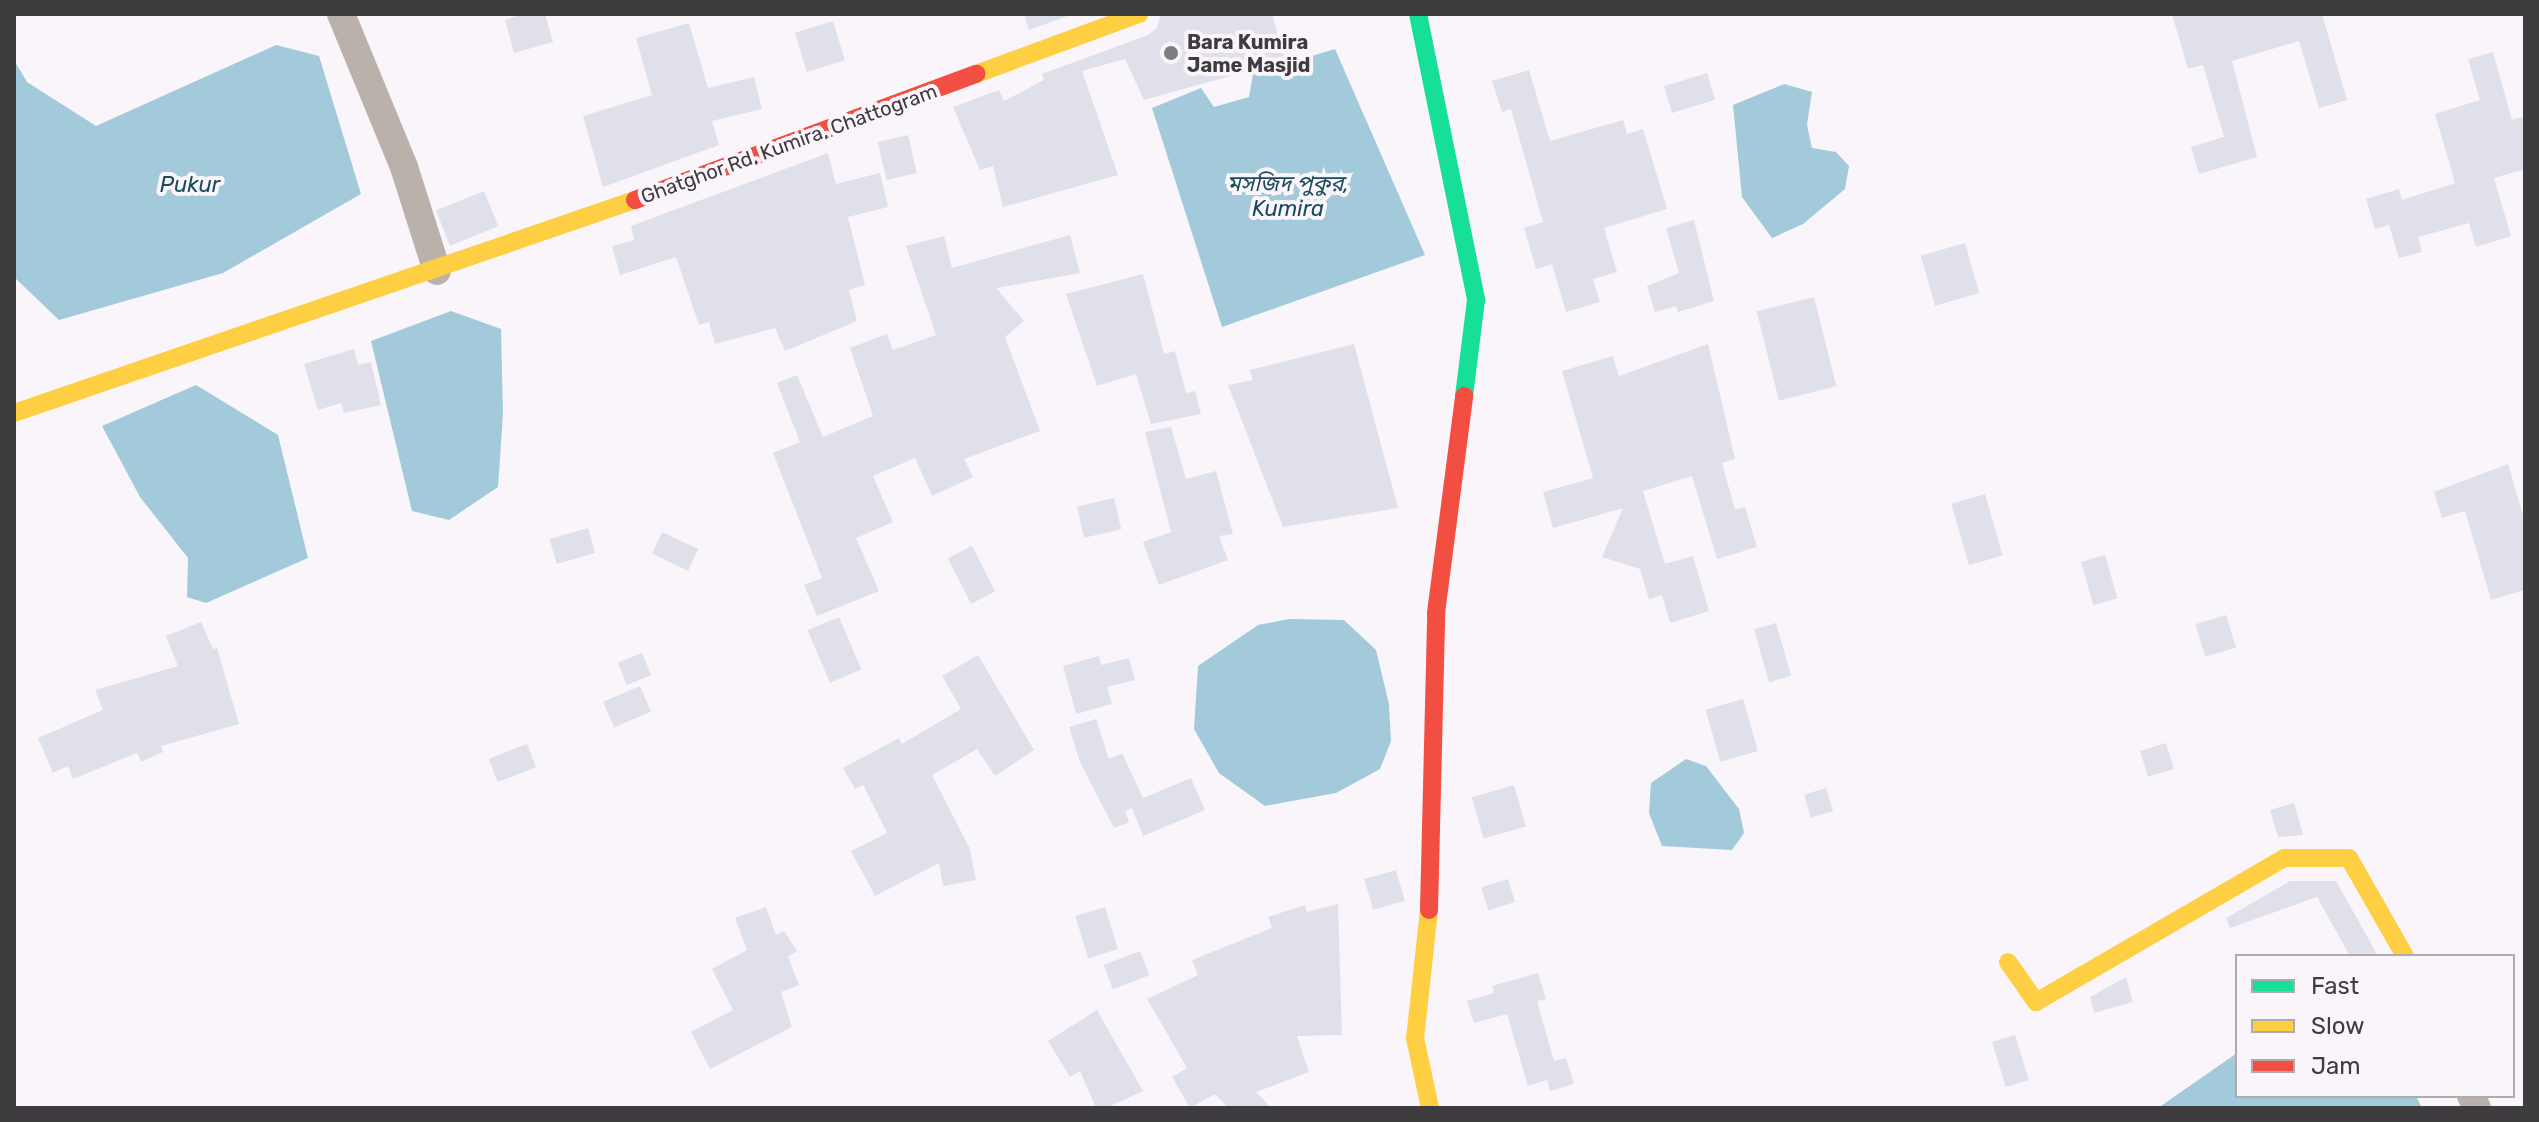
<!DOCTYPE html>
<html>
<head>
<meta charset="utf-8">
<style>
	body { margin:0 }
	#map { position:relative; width:2539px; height:1122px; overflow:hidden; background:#f9f5fa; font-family:Rubik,"Noto Sans Bengali",sans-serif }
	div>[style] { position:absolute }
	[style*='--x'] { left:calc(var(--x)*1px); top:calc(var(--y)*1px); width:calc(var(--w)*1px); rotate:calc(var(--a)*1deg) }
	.water>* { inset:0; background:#a2cadb }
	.building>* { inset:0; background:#e0e0eb; transform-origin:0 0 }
	.street>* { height:28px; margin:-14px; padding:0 14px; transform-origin:14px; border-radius:14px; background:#b9b1aa }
	.fast>* { height:18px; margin:-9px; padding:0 9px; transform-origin:9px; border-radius:9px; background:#16e098 }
	.slow>* { height:18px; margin:-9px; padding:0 9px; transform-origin:9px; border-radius:9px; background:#ffcf43 }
	.jam>* { height:18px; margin:-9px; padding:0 9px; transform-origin:9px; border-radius:9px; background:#f24e42 }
	.dots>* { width:22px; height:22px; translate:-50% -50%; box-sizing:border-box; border:4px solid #faf4fb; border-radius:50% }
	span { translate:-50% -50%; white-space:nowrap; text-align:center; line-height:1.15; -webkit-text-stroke:8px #faf4fb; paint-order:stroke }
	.poi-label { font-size:20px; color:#3e3c3e; font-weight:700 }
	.left { translate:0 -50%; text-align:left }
	.street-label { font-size:20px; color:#3e3c3e }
	.water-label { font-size:22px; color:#194a5b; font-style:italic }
	.frame { position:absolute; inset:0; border:16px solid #3e3c3e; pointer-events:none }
	.legend { position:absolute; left:2235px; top:954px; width:280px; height:144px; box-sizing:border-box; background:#faf4fb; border:2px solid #afaaaf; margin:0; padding:10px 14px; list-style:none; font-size:24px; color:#3e3c3e }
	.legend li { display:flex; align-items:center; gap:16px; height:40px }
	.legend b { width:40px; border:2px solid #afaaaf }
</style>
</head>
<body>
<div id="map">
	<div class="water">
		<i style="clip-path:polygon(276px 45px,319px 56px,361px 194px,223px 273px,59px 320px,14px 277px,14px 60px,27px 82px,96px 126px)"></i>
		<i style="clip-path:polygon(1335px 49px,1425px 255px,1222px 327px,1152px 108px,1201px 88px,1214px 107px,1249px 97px,1253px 74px)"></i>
		<i style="clip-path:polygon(1784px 84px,1812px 92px,1807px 125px,1812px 148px,1836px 152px,1849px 166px,1845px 189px,1803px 224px,1772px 238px,1742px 197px,1733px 105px)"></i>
		<i style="clip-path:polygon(451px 311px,501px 329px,503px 414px,498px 487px,449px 520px,412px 511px,371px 341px)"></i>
		<i style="clip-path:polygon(196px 385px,278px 435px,308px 558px,206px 603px,187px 597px,188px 558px,140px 497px,102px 426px)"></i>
		<i style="clip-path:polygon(1289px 619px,1344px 620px,1376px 650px,1389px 704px,1391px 741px,1380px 769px,1336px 793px,1265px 806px,1219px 773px,1194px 729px,1198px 666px,1258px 625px)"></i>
		<i style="clip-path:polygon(1686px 759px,1706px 766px,1739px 809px,1744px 833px,1732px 850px,1662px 846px,1649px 813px,1651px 783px)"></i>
		<i style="clip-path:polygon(2237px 1053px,2237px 1096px,2416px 1096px,2422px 1108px,2158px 1108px)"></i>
	</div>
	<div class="building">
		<i style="clip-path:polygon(524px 14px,545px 14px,553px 42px,514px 53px,505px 20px)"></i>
		<i style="clip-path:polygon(1024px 14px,1073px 14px,1029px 30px)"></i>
		<i style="clip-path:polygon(1161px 14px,1272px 14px,1285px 61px,1144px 100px,1125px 59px,1082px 71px,1118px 175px,1003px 207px,993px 166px,980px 170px,953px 107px,999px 90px,1004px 101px,1044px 80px,1042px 74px,1148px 35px,1157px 28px)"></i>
		<i style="clip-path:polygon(2172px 14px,2322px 14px,2347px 100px,2319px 108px,2299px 41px,2232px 61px,2257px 157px,2199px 174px,2191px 147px,2224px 137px,2203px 65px,2188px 69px)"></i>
		<i style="left:833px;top:21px;width:41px;height:40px;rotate:73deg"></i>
		<i style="clip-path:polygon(689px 23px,708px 88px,754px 77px,762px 109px,712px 121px,719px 145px,603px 187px,583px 116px,652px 95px,636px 38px)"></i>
		<i style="clip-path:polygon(2493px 52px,2512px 120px,2525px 116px,2525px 169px,2494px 178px,2511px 236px,2476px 247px,2469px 223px,2418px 237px,2422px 252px,2399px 258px,2389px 225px,2375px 229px,2366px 199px,2399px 189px,2402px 200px,2455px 183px,2435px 114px,2480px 100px,2468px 59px)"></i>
		<i style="clip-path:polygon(1529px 70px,1550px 141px,1623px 120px,1627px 134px,1643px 129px,1667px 209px,1604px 228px,1617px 272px,1593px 279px,1600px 302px,1566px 312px,1552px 264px,1536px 269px,1524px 228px,1543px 222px,1511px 109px,1502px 112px,1492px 81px)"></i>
		<i style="left:1707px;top:73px;width:28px;height:45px;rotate:73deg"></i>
		<i style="left:908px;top:135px;width:39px;height:31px;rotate:77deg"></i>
		<i style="clip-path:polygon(828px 153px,836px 184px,880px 173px,888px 207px,848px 217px,865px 285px,849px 290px,857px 321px,785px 351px,775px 328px,715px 344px,709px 322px,699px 325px,676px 257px,620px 275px,612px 246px,634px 240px,631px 226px)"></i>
		<i style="left:484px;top:191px;width:38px;height:52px;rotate:68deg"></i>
		<i style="clip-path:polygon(1694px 220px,1714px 301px,1678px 312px,1676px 306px,1655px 312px,1647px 286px,1679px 273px,1666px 228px)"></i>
		<i style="clip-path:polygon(1070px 235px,1080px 273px,996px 288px,1024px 321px,1005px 337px,1040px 431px,964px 459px,973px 477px,932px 496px,915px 458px,873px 476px,893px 522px,856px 538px,879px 591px,817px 616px,804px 585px,822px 578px,773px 453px,800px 442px,777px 383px,797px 375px,823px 437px,873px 416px,850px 348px,887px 334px,893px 350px,936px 335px,906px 246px,944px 236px,952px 268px)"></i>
		<i style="left:1965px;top:243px;width:52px;height:46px;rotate:74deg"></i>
		<i style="clip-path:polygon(1143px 274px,1164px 354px,1175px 351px,1186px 393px,1195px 391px,1201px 414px,1151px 424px,1136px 374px,1097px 386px,1066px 294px)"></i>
		<i style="left:1814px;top:297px;width:92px;height:59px;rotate:76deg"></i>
		<i style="clip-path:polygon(1354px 344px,1398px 508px,1283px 527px,1228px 385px,1253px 380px,1250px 370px)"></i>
		<i style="clip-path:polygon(1708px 344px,1735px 459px,1722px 463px,1735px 510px,1745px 507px,1757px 547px,1717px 559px,1692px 476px,1643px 491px,1665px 564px,1693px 556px,1709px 611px,1670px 623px,1662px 595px,1649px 599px,1640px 569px,1602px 557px,1623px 508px,1553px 528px,1543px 492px,1593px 478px,1562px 371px,1613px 356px,1619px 376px)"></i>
		<i style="clip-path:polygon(354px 349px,358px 365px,371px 362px,381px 405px,344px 413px,341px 403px,318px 410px,304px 364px)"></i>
		<i style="clip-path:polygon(1171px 427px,1186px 479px,1216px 471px,1233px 534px,1219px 536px,1228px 560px,1159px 585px,1143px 542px,1171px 532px,1145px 432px)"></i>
		<i style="clip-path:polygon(2508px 464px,2525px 522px,2525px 590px,2491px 600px,2465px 511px,2442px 518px,2434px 492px)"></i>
		<i style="left:1985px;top:494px;width:64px;height:35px;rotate:74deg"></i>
		<i style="left:1114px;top:498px;width:32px;height:38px;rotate:77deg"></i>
		<i style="left:588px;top:528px;width:26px;height:40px;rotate:74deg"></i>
		<i style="left:662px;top:532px;width:40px;height:24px;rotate:25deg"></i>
		<i style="left:972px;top:546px;width:51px;height:27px;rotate:63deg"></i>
		<i style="left:2105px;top:555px;width:45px;height:25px;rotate:74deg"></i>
		<i style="left:2226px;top:615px;width:34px;height:32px;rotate:73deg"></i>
		<i style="left:839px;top:617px;width:57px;height:34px;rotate:67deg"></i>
		<i style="clip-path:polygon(201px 622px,213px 649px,217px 648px,239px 724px,161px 746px,163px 752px,141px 762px,137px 753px,73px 779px,68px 766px,53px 773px,38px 738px,103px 710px,95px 690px,178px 666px,166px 636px)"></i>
		<i style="left:1776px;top:623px;width:55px;height:23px;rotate:74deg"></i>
		<i style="left:642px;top:653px;width:24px;height:26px;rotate:68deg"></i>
		<i style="clip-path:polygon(978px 655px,1034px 750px,995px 776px,977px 749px,932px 775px,970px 849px,976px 880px,943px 886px,939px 863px,875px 896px,851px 851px,887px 833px,863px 785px,855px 789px,843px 768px,899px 738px,902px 744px,961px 709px,942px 676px)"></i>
		<i style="clip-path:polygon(1099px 656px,1101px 665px,1129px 658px,1135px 680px,1107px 687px,1112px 704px,1076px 714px,1063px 666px)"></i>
		<i style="left:640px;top:686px;width:28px;height:40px;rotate:67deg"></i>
		<i style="left:1743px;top:699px;width:54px;height:39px;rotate:74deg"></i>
		<i style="clip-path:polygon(1096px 719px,1109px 759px,1122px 753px,1143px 798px,1191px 778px,1205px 810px,1143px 836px,1132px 808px,1125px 811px,1129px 822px,1114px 828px,1080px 762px,1069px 727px)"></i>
		<i style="left:2166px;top:743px;width:27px;height:27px;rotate:73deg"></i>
		<i style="left:527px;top:744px;width:25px;height:41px;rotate:69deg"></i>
		<i style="left:1514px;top:785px;width:43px;height:44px;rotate:74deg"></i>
		<i style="left:1826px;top:788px;width:24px;height:23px;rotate:73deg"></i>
		<i style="clip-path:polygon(2294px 803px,2303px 835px,2278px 837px,2270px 810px)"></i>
		<i style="left:1396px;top:870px;width:32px;height:33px;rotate:74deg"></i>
		<i style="left:1508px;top:879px;width:24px;height:28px;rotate:73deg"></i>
		<i style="clip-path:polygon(2290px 881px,2336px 881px,2378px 956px,2350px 956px,2317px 897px,2230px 928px,2226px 918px)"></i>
		<i style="clip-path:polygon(1338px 904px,1342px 1035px,1297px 1036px,1309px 1072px,1256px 1092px,1271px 1108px,1228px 1108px,1215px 1094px,1190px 1108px,1172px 1077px,1187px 1068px,1147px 999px,1198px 975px,1192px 960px,1272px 928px,1268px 917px,1305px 905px,1307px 912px)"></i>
		<i style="clip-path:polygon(766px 907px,776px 935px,784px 931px,797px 951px,788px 957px,799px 985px,781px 992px,792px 1027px,710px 1069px,691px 1032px,733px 1010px,712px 969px,747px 950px,735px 918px)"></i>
		<i style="left:1105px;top:907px;width:44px;height:31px;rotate:73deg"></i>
		<i style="left:1140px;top:951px;width:26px;height:39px;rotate:69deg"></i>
		<i style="clip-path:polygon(1538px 973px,1546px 999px,1537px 1001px,1554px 1061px,1566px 1058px,1574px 1084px,1550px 1091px,1547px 1080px,1528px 1086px,1507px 1014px,1474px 1023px,1467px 1001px,1494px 993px,1492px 986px)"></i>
		<i style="clip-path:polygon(2126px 977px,2133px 1002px,2094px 1013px,2090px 997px)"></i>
		<i style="clip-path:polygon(1097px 1010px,1143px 1091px,1106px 1108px,1096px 1108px,1080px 1071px,1070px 1077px,1048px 1041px)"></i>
		<i style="left:2015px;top:1035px;width:47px;height:24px;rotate:73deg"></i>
	</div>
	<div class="street">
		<i style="--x:341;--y:14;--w:165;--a:67.6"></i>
		<i style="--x:404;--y:167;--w:109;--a:72.4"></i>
		<i style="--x:2471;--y:1096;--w:13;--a:63"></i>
	</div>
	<div class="fast">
		<i style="--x:1418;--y:14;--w:292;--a:78.5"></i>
		<i style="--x:1476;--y:300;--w:97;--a:97.1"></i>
	</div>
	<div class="slow">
		<i style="--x:976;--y:74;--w:174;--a:-20.2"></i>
		<i style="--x:14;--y:413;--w:657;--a:-18.93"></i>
		<i style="--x:1429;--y:910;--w:129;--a:96.2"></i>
		<i style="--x:1415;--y:1038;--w:72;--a:77.9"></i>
		<i style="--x:2008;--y:962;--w:49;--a:55"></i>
		<i style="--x:2036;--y:1002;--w:287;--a:-30.1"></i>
		<i style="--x:2284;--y:858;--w:65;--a:0"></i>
		<i style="--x:2349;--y:858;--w:113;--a:60.3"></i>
	</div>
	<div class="jam">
		<i style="--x:635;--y:200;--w:364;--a:-20.3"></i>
		<i style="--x:1429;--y:910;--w:297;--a:-88.6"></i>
		<i style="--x:1436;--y:613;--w:219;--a:-82.6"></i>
	</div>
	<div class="dots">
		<i style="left:1171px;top:53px;background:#7f7d80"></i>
	</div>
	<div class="poi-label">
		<span class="left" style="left:1187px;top:54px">Bara Kumira<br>Jame Masjid</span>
	</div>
	<div class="street-label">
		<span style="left:789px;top:144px;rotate:-20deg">Ghatghor Rd, Kumira, Chattogram</span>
	</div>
	<div class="water-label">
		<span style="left:1288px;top:196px">মসজিদ পুকুর,<br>Kumira</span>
		<span style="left:190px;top:185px">Pukur</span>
	</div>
	<div class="frame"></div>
	<ul class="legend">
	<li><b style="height:10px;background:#16e098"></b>Fast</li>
	<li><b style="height:10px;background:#ffcf43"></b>Slow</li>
	<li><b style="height:10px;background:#f24e42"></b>Jam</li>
	</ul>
</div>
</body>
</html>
